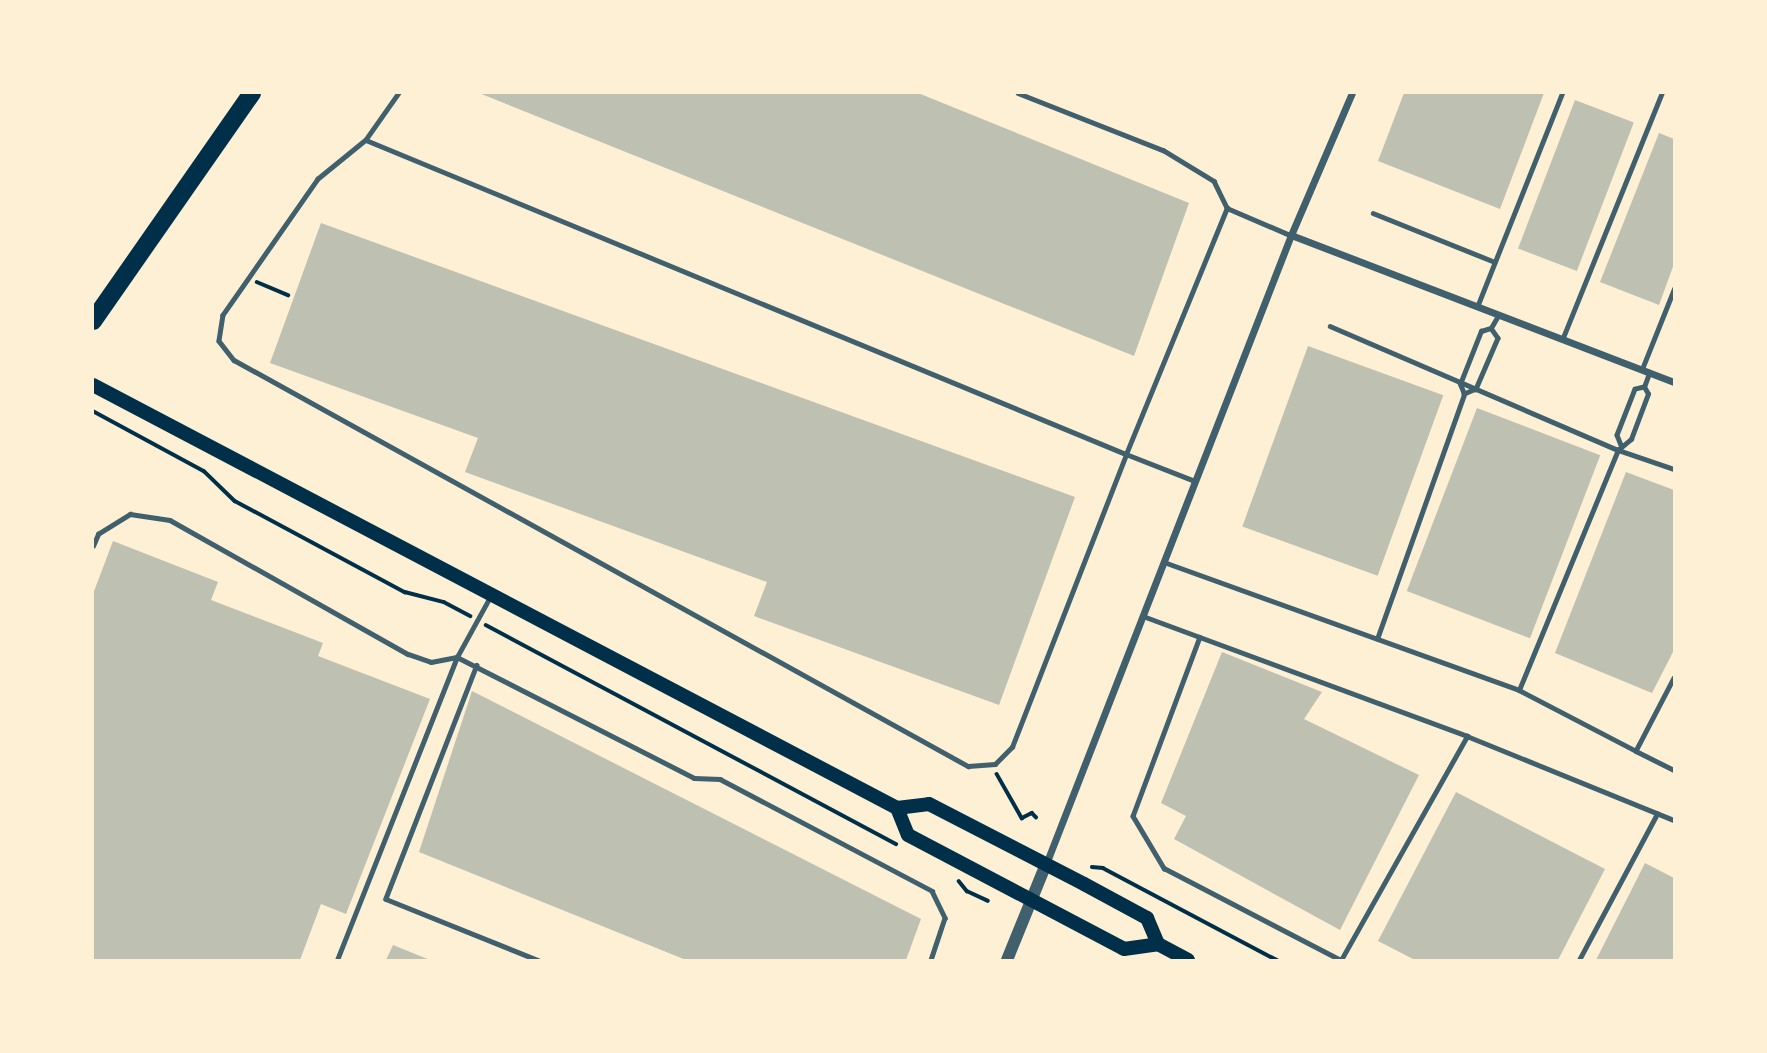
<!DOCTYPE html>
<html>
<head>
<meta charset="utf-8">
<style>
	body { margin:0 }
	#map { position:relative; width:1767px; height:1053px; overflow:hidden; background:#fdf0d5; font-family:Overpass,sans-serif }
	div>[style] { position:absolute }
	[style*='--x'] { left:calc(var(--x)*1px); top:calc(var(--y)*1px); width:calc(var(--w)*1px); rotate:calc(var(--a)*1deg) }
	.building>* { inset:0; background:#bec0b2; transform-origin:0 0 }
	.path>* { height:3.5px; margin:-1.75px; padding:0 1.75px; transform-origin:1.75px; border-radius:1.75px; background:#003049 }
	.service>* { height:4.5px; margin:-2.25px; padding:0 2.25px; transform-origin:2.25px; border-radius:2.25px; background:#3f606c }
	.minor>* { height:7px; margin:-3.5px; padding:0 3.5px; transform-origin:3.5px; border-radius:3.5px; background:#3f606c }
	.tertiary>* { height:12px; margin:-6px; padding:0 6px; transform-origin:6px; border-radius:6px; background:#3f606c }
	.secondary>* { height:14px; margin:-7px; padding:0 7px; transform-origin:7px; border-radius:7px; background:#003049 }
	.motorway>* { height:18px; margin:-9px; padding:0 9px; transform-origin:9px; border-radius:9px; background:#003049 }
	span { translate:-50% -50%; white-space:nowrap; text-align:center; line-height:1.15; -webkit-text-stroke:6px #fdf0d5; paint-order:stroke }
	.frame { position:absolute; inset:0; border:94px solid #fdf0d5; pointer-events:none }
</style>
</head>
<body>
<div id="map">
	<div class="building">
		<i style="clip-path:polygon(479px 93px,918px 93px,1189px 203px,1134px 356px)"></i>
		<i style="clip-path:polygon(1404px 93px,1544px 93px,1500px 209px,1378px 161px)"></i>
		<i style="left:1575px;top:100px;width:63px;height:159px;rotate:21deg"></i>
		<i style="clip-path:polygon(1659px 133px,1674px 139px,1674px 264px,1659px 305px,1600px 282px)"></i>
		<i style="clip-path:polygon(321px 223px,1075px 497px,999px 705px,754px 616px,767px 582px,465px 472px,478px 438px,270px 363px)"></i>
		<i style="left:1308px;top:346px;width:144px;height:192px;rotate:20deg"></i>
		<i style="left:1477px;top:408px;width:132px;height:196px;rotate:21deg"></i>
		<i style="clip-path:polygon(1626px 472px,1674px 490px,1674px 650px,1652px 693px,1555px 653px)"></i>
		<i style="clip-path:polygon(113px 541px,218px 582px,211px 600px,323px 643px,318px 656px,430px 699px,346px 914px,321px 904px,300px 960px,93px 960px,93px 594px)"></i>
		<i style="clip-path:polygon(1222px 652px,1322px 692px,1304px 719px,1419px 775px,1340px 930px,1174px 839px,1186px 816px,1161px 803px)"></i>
		<i style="clip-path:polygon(472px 691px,921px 919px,906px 960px,686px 960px,419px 852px)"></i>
		<i style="clip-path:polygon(1456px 792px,1605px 869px,1558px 960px,1415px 960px,1378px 941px)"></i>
		<i style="clip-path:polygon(1645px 863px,1674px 878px,1674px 960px,1596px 960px)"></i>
		<i style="clip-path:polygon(393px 945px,430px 960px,386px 960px)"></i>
	</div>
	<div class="path">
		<i style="--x:257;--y:282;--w:34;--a:23"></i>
		<i style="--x:93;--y:411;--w:126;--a:28.4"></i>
		<i style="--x:204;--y:471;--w:43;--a:44.1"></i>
		<i style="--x:235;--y:501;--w:193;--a:28.2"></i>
		<i style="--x:405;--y:592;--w:40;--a:14.4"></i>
		<i style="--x:444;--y:602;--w:30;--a:28"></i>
		<i style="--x:486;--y:625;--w:465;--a:28.1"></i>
		<i style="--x:997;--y:774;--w:51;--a:60.4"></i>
		<i style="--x:1022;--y:818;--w:11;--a:-27"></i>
		<i style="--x:1032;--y:813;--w:6;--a:45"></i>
		<i style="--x:1092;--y:867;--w:11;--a:5"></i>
		<i style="--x:1103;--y:868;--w:197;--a:27.9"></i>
		<i style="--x:959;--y:881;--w:13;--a:51"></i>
		<i style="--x:967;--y:891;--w:23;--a:25"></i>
	</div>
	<div class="service">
		<i style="--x:399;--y:93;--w:57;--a:125.1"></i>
		<i style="--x:366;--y:140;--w:62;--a:140.9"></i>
		<i style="--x:318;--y:179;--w:166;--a:124.9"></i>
		<i style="--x:223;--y:315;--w:26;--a:99"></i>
		<i style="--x:219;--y:341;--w:24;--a:52"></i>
		<i style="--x:234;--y:360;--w:839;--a:28.95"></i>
		<i style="--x:968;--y:766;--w:27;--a:-4"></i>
		<i style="--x:995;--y:764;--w:24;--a:-45"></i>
		<i style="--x:1012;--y:747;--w:314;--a:-68.7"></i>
		<i style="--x:1126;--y:454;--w:74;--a:21.4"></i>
		<i style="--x:1018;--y:93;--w:156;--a:21.5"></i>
		<i style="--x:1163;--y:150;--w:60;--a:31.3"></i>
		<i style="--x:1214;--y:181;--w:30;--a:64"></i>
		<i style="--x:1227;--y:208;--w:69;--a:23.2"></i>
		<i style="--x:366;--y:140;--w:822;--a:22.45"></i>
		<i style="--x:1126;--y:454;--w:266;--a:-67.7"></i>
		<i style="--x:1373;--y:213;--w:131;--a:21.9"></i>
		<i style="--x:1477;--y:307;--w:230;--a:-68.3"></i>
		<i style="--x:1330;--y:326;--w:314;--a:23.3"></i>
		<i style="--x:1618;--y:450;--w:17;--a:-40"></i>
		<i style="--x:1631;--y:439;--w:48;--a:-69.3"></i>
		<i style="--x:1648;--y:394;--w:8;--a:-120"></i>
		<i style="--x:1644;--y:387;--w:9;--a:167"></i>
		<i style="--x:1635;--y:389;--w:49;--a:111.4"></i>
		<i style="--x:1617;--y:435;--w:11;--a:68"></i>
		<i style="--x:1491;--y:328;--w:12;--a:55"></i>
		<i style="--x:1498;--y:338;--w:56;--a:113.3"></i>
		<i style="--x:1476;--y:389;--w:13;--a:157"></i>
		<i style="--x:1464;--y:394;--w:11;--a:-112"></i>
		<i style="--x:1460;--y:384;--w:57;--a:-68.4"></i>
		<i style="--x:1481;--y:331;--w:10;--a:-17"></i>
		<i style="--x:1491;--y:328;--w:14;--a:-60"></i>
		<i style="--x:1562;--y:340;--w:266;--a:-68"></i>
		<i style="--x:1642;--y:369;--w:86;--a:-68.2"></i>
		<i style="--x:1644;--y:387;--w:15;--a:-70"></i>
		<i style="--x:93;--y:546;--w:13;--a:-67"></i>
		<i style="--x:98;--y:534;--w:38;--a:-32"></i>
		<i style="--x:130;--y:514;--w:40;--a:8.5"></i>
		<i style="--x:170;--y:520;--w:273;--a:29.4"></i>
		<i style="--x:408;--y:654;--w:24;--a:19"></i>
		<i style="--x:431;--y:662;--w:26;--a:-11"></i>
		<i style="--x:457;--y:657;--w:266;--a:27"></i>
		<i style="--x:694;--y:778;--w:26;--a:2"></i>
		<i style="--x:720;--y:779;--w:240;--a:27.8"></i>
		<i style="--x:932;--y:891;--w:30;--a:64"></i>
		<i style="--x:945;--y:918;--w:44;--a:108.4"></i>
		<i style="--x:1164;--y:562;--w:377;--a:19.8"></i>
		<i style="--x:1519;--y:690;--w:132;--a:27.5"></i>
		<i style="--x:1143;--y:616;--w:346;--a:20.3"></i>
		<i style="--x:1467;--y:736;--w:223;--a:22.1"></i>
		<i style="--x:1200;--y:637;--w:191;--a:110.5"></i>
		<i style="--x:1133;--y:816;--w:61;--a:59.2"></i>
		<i style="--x:1164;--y:868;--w:199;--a:27.5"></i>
		<i style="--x:1377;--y:639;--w:260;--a:-70.4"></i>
		<i style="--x:477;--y:665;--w:251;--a:111.3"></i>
		<i style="--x:386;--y:899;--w:164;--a:21.9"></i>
		<i style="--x:1674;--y:678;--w:82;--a:117.5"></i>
		<i style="--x:1636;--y:751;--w:42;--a:26.6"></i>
		<i style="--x:1519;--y:690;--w:260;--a:-67.6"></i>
		<i style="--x:1618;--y:450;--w:59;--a:18.7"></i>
		<i style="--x:337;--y:960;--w:326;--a:-68.4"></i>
		<i style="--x:457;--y:657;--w:68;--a:-61.2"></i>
		<i style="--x:1341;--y:960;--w:257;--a:-60.6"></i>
		<i style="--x:1579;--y:960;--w:166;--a:-61.9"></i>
	</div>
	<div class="minor">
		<i style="--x:1291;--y:235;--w:410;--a:21"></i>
		<i style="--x:1046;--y:864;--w:675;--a:-68.72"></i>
		<i style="--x:1291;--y:235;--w:155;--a:-66.8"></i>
	</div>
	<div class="tertiary">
		<i style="--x:1007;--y:960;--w:104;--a:-67.9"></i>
	</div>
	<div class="secondary">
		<i style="--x:93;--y:385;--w:908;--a:27.75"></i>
		<i style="--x:897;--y:808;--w:32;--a:-7"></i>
		<i style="--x:929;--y:804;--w:174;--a:27.3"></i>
		<i style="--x:1084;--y:884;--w:72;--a:28.4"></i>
		<i style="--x:1147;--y:918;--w:28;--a:67"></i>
		<i style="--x:897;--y:808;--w:29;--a:68"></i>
		<i style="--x:908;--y:835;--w:244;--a:27.8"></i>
		<i style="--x:1124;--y:949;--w:34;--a:-8"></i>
		<i style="--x:1158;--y:944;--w:34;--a:28"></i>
	</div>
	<div class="motorway">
		<i style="--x:93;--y:321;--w:278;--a:-55.1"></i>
	</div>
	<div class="frame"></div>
</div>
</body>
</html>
